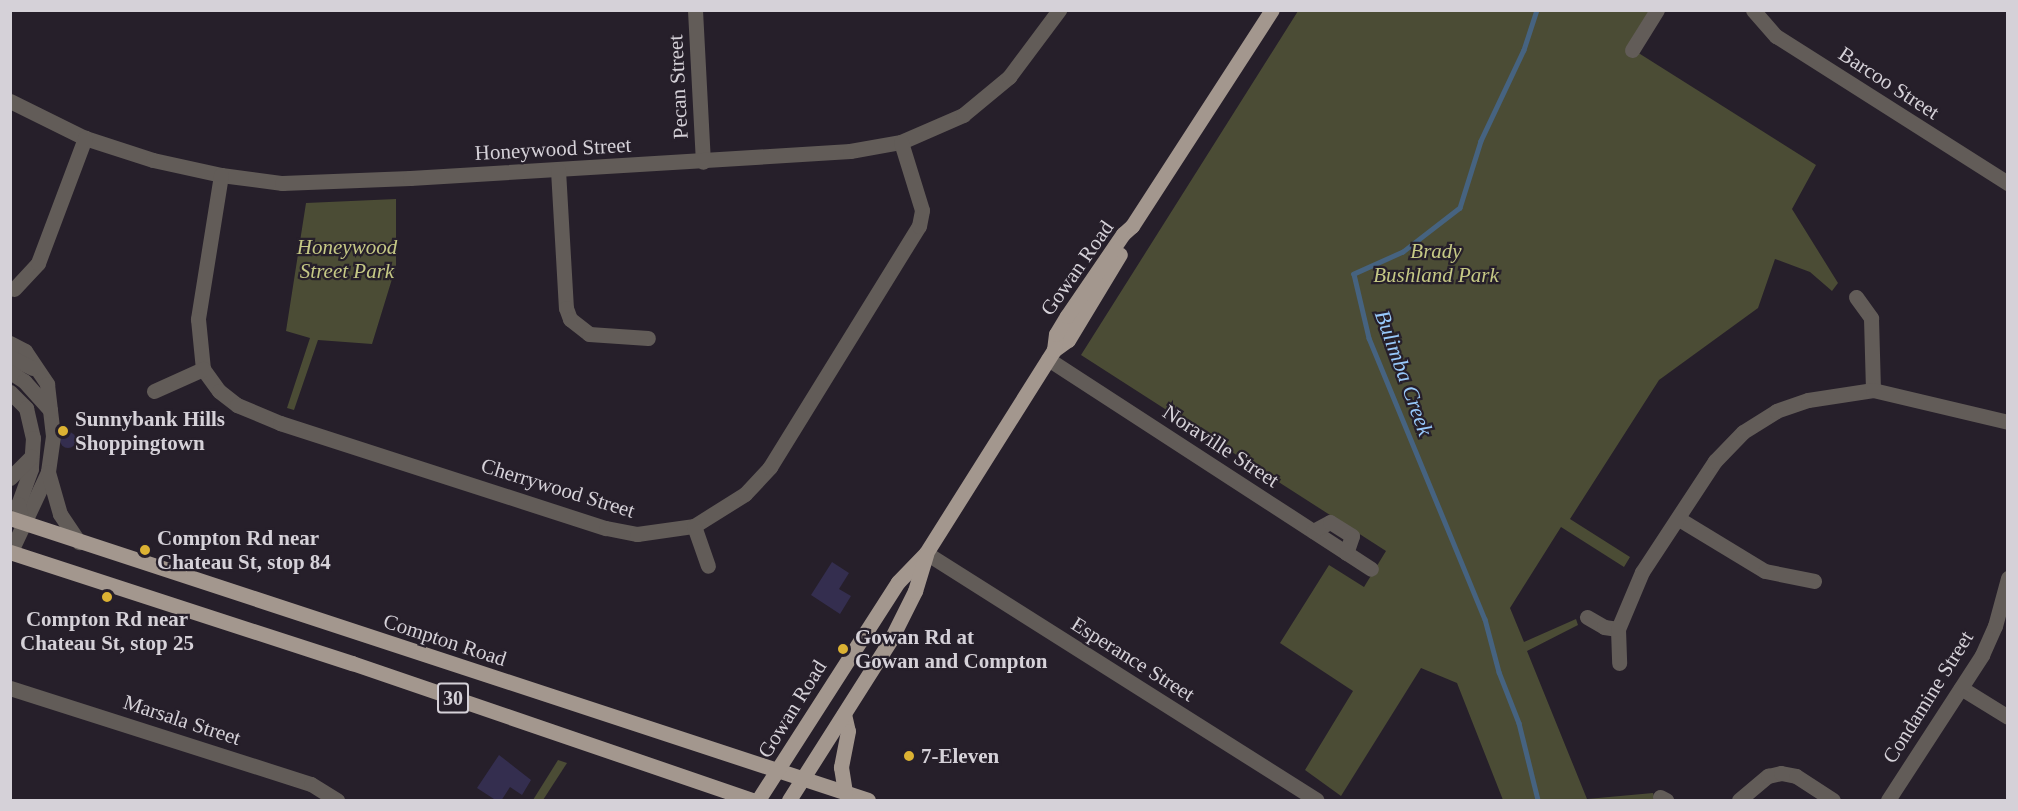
<!DOCTYPE html>
<html>
<head>
<meta charset="utf-8">
<style>
	body { margin:0 }
	#map { position:relative; width:2018px; height:811px; overflow:hidden; background:#261f2a; font-family:"Times New Roman",serif }
	div>[style] { position:absolute }
	[style*='--x'] { left:calc(var(--x)*1px); top:calc(var(--y)*1px); width:calc(var(--w)*1px); rotate:calc(var(--a)*1deg) }
	.green>* { inset:0; background:#4b4c35 }
	.stream>* { height:4.5px; margin:-2.25px; padding:0 2.25px; transform-origin:2.25px; border-radius:2.25px; background:#466380 }
	.building>* { inset:0; background:#342e4f }
	.round { border-radius:50% }
	.minor>* { height:15px; margin:-7.5px; padding:0 7.5px; transform-origin:7.5px; border-radius:7.5px; background:#625c58 }
	.major>* { height:15px; margin:-7.5px; padding:0 7.5px; transform-origin:7.5px; border-radius:7.5px; background:#a3978e }
	.dots>* { width:16px; height:16px; translate:-50% -50%; box-sizing:border-box; border:3px solid #261f2a; border-radius:50% }
	span { translate:-50% -50%; white-space:nowrap; text-align:center; line-height:1.15; -webkit-text-stroke:4.5px #261f2a; paint-order:stroke }
	.shield-label span { padding:2px 4px; background:#261f2a; border:2px solid; border-radius:4px; -webkit-text-stroke-width:0 }
	.shield-label { font-size:20px; color:#d5d1d8; font-weight:700 }
	.street-label { font-size:21px; color:#d5d1d8 }
	.park-label { font-size:21px; color:#c5c885; font-style:italic }
	.poi-label { font-size:21px; color:#d5d1d8; font-weight:700 }
	.left { translate:0 -50%; text-align:left }
	.water-label { font-size:22px; color:#98c9fb; font-style:italic }
	.frame { position:absolute; inset:0; border:12px solid #d5d1d8; pointer-events:none }
</style>
</head>
<body>
<div id="map">
	<div class="green">
		<i style="clip-path:polygon(1298px 11px,1651px 11px,1629px 47px,1816px 165px,1792px 209px,1838px 283px,1832px 291px,1810px 272px,1775px 259px,1758px 308px,1659px 380px,1570px 519px,1630px 557px,1624px 567px,1561px 527px,1510px 608px,1524px 642px,1576px 619px,1578px 625px,1527px 651px,1587px 799px,1653px 793px,1655px 800px,1503px 800px,1457px 683px,1421px 668px,1341px 796px,1305px 770px,1353px 691px,1280px 643px,1329px 565px,1364px 587px,1386px 551px,1081px 355px)"></i>
		<i style="clip-path:polygon(396px 199px,396px 266px,372px 344px,318px 340px,294px 410px,287px 408px,310px 338px,286px 331px,306px 203px)"></i>
		<i style="clip-path:polygon(558px 760px,567px 763px,543px 800px,533px 800px)"></i>
	</div>
	<div class="stream">
		<i style="--x:1537;--y:10;--w:42;--a:108"></i>
		<i style="--x:1524;--y:50;--w:101;--a:115.3"></i>
		<i style="--x:1481;--y:141;--w:70;--a:107.4"></i>
		<i style="--x:1460;--y:208;--w:72;--a:142.3"></i>
		<i style="--x:1403;--y:252;--w:54;--a:155.8"></i>
		<i style="--x:1354;--y:274;--w:66;--a:76.8"></i>
		<i style="--x:1369;--y:338;--w:304;--a:67.6"></i>
		<i style="--x:1485;--y:619;--w:55;--a:75.2"></i>
		<i style="--x:1499;--y:672;--w:55;--a:68.6"></i>
		<i style="--x:1519;--y:723;--w:79;--a:76.1"></i>
	</div>
	<div class="building">
		<i class="round" style="left:60px;top:432px;width:16px;height:16px"></i>
		<i style="clip-path:polygon(832px 562px,849px 573px,839px 589px,851px 596px,840px 614px,811px 595px)"></i>
		<i style="clip-path:polygon(499px 755px,531px 780px,522px 795px,510px 787px,501px 801px,497px 801px,477px 788px)"></i>
	</div>
	<div class="minor">
		<i style="--x:695;--y:10;--w:152;--a:87"></i>
		<i style="--x:1753;--y:10;--w:35;--a:49"></i>
		<i style="--x:1776;--y:36;--w:275;--a:32.4"></i>
		<i style="--x:1632;--y:50;--w:47;--a:-58"></i>
		<i style="--x:10;--y:101;--w:84;--a:26.3"></i>
		<i style="--x:85;--y:138;--w:71;--a:17.9"></i>
		<i style="--x:153;--y:160;--w:70;--a:12.4"></i>
		<i style="--x:221;--y:175;--w:62;--a:7.5"></i>
		<i style="--x:282;--y:183;--w:128;--a:-2.2"></i>
		<i style="--x:410;--y:178;--w:441;--a:-3.5"></i>
		<i style="--x:850;--y:151;--w:52;--a:-10"></i>
		<i style="--x:901;--y:142;--w:68;--a:-23.5"></i>
		<i style="--x:963;--y:115;--w:60;--a:-39.6"></i>
		<i style="--x:1009;--y:77;--w:84;--a:-53.3"></i>
		<i style="--x:558;--y:170;--w:138;--a:86.7"></i>
		<i style="--x:566;--y:308;--w:12;--a:70"></i>
		<i style="--x:570;--y:319;--w:24;--a:38"></i>
		<i style="--x:589;--y:334;--w:59;--a:3.9"></i>
		<i style="--x:221;--y:175;--w:146;--a:99.1"></i>
		<i style="--x:198;--y:319;--w:50;--a:84.3"></i>
		<i style="--x:203;--y:369;--w:27;--a:54"></i>
		<i style="--x:219;--y:391;--w:23;--a:38"></i>
		<i style="--x:237;--y:405;--w:47;--a:22.7"></i>
		<i style="--x:280;--y:423;--w:342;--a:17.9"></i>
		<i style="--x:606;--y:528;--w:32;--a:11"></i>
		<i style="--x:637;--y:534;--w:58;--a:-8"></i>
		<i style="--x:694;--y:526;--w:60;--a:-32.1"></i>
		<i style="--x:745;--y:494;--w:37;--a:-47"></i>
		<i style="--x:770;--y:467;--w:283;--a:-58.3"></i>
		<i style="--x:919;--y:226;--w:16;--a:-79"></i>
		<i style="--x:922;--y:210;--w:71;--a:-107.2"></i>
		<i style="--x:14;--y:289;--w:35;--a:-47"></i>
		<i style="--x:38;--y:263;--w:134;--a:-69.4"></i>
		<i style="--x:1856;--y:297;--w:26;--a:54"></i>
		<i style="--x:1871;--y:318;--w:72;--a:88.4"></i>
		<i style="--x:10;--y:343;--w:17;--a:28"></i>
		<i style="--x:25;--y:351;--w:40;--a:56"></i>
		<i style="--x:47;--y:384;--w:52;--a:83.4"></i>
		<i style="--x:53;--y:436;--w:36;--a:98"></i>
		<i style="--x:48;--y:472;--w:89;--a:115.1"></i>
		<i style="--x:10;--y:357;--w:25;--a:26"></i>
		<i style="--x:1048;--y:359;--w:385;--a:33"></i>
		<i style="--x:10;--y:372;--w:17;--a:33"></i>
		<i style="--x:24;--y:381;--w:39;--a:48"></i>
		<i style="--x:154;--y:391;--w:54;--a:-24.2"></i>
		<i style="--x:10;--y:392;--w:23;--a:45"></i>
		<i style="--x:26;--y:408;--w:31;--a:77"></i>
		<i style="--x:33;--y:438;--w:31;--a:94"></i>
		<i style="--x:31;--y:469;--w:37;--a:110"></i>
		<i style="--x:18;--y:504;--w:18;--a:77"></i>
		<i style="--x:48;--y:472;--w:44;--a:74.1"></i>
		<i style="--x:60;--y:514;--w:34;--a:56"></i>
		<i style="--x:10;--y:478;--w:30;--a:-45"></i>
		<i style="--x:1679;--y:519;--w:100;--a:31.2"></i>
		<i style="--x:1765;--y:571;--w:50;--a:11.5"></i>
		<i style="--x:694;--y:526;--w:42;--a:70.7"></i>
		<i style="--x:1313;--y:531;--w:19;--a:-28"></i>
		<i style="--x:1330;--y:522;--w:26;--a:32"></i>
		<i style="--x:1352;--y:536;--w:18;--a:109"></i>
		<i style="--x:926;--y:553;--w:462;--a:32.3"></i>
		<i style="--x:1587;--y:617;--w:20;--a:30"></i>
		<i style="--x:1604;--y:627;--w:14;--a:8"></i>
		<i style="--x:1618;--y:629;--w:34;--a:88"></i>
		<i style="--x:1618;--y:629;--w:62;--a:-67.2"></i>
		<i style="--x:1642;--y:572;--w:133;--a:-56.7"></i>
		<i style="--x:1715;--y:461;--w:40;--a:-46"></i>
		<i style="--x:1743;--y:432;--w:39;--a:-32"></i>
		<i style="--x:1776;--y:411;--w:34;--a:-19"></i>
		<i style="--x:1808;--y:400;--w:66;--a:-8.7"></i>
		<i style="--x:1873;--y:390;--w:139;--a:13.3"></i>
		<i style="--x:10;--y:688;--w:316;--a:17.7"></i>
		<i style="--x:311;--y:784;--w:31;--a:32"></i>
		<i style="--x:1961;--y:688;--w:55;--a:31.7"></i>
		<i style="--x:1660;--y:797;--w:7;--a:27"></i>
		<i style="--x:1739;--y:800;--w:38;--a:-40"></i>
		<i style="--x:1768;--y:776;--w:13;--a:-13"></i>
		<i style="--x:1781;--y:773;--w:15;--a:11"></i>
		<i style="--x:1796;--y:776;--w:44;--a:33"></i>
		<i style="--x:1888;--y:800;--w:173;--a:-57"></i>
		<i style="--x:1982;--y:655;--w:32;--a:-66"></i>
		<i style="--x:1995;--y:626;--w:50;--a:-74.8"></i>
	</div>
	<div class="major">
		<i style="--x:1054;--y:350;--w:17;--a:-36"></i>
		<i style="--x:1068;--y:340;--w:100;--a:-58.8"></i>
		<i style="--x:10;--y:518;--w:903;--a:18.19"></i>
		<i style="--x:10;--y:552;--w:360;--a:18"></i>
		<i style="--x:352;--y:663;--w:423;--a:18.9"></i>
		<i style="--x:844;--y:714;--w:17;--a:77"></i>
		<i style="--x:848;--y:731;--w:37;--a:101"></i>
		<i style="--x:841;--y:767;--w:26;--a:81"></i>
		<i style="--x:758;--y:800;--w:259;--a:-57.3"></i>
		<i style="--x:898;--y:582;--w:40;--a:-46"></i>
		<i style="--x:926;--y:553;--w:240;--a:-57.8"></i>
		<i style="--x:1054;--y:350;--w:16;--a:-83"></i>
		<i style="--x:1056;--y:334;--w:21;--a:-59"></i>
		<i style="--x:1067;--y:316;--w:99;--a:-55.7"></i>
		<i style="--x:1123;--y:234;--w:12;--a:-42"></i>
		<i style="--x:1132;--y:226;--w:257;--a:-57.1"></i>
		<i style="--x:789;--y:800;--w:191;--a:-57.6"></i>
		<i style="--x:891;--y:639;--w:54;--a:-63.4"></i>
		<i style="--x:915;--y:591;--w:38;--a:-73"></i>
	</div>
	<div class="dots">
		<i style="left:63px;top:431px;background:#dcb233"></i>
		<i style="left:145px;top:550px;background:#dcb233"></i>
		<i style="left:107px;top:597px;background:#dcb233"></i>
		<i style="left:843px;top:649px;background:#dcb233"></i>
		<i style="left:909px;top:756px;background:#dcb233"></i>
	</div>
	<div class="shield-label">
		<span style="left:453px;top:698px">30</span>
	</div>
	<div class="street-label">
		<span style="left:1889px;top:83px;rotate:33deg">Barcoo Street</span>
		<span style="left:678px;top:87px;rotate:-93deg">Pecan Street</span>
		<span style="left:553px;top:149px;rotate:-3deg">Honeywood Street</span>
		<span style="left:1077px;top:268px;rotate:-55deg">Gowan Road</span>
		<span style="left:1221px;top:446px;rotate:33deg">Noraville Street</span>
		<span style="left:558px;top:488px;rotate:17deg">Cherrywood Street</span>
		<span style="left:445px;top:640px;rotate:18deg">Compton Road</span>
		<span style="left:1133px;top:659px;rotate:32deg">Esperance Street</span>
		<span style="left:1928px;top:697px;rotate:-58deg">Condamine Street</span>
		<span style="left:792px;top:709px;rotate:-58deg">Gowan Road</span>
		<span style="left:182px;top:720px;rotate:18deg">Marsala Street</span>
	</div>
	<div class="park-label">
		<span style="left:347px;top:259px">Honeywood<br>Street Park</span>
		<span style="left:1436px;top:263px">Brady<br>Bushland Park</span>
	</div>
	<div class="poi-label">
		<span class="left" style="left:75px;top:431px">Sunnybank Hills<br>Shoppingtown</span>
		<span class="left" style="left:157px;top:550px">Compton Rd near<br>Chateau St, stop 84</span>
		<span style="left:107px;top:631px">Compton Rd near<br>Chateau St, stop 25</span>
		<span class="left" style="left:855px;top:649px">Gowan Rd at<br>Gowan and Compton</span>
		<span class="left" style="left:921px;top:756px">7-Eleven</span>
	</div>
	<div class="water-label">
		<span style="left:1404px;top:373px;rotate:70deg">Bulimba Creek</span>
	</div>
	<div class="frame"></div>
</div>
</body>
</html>
